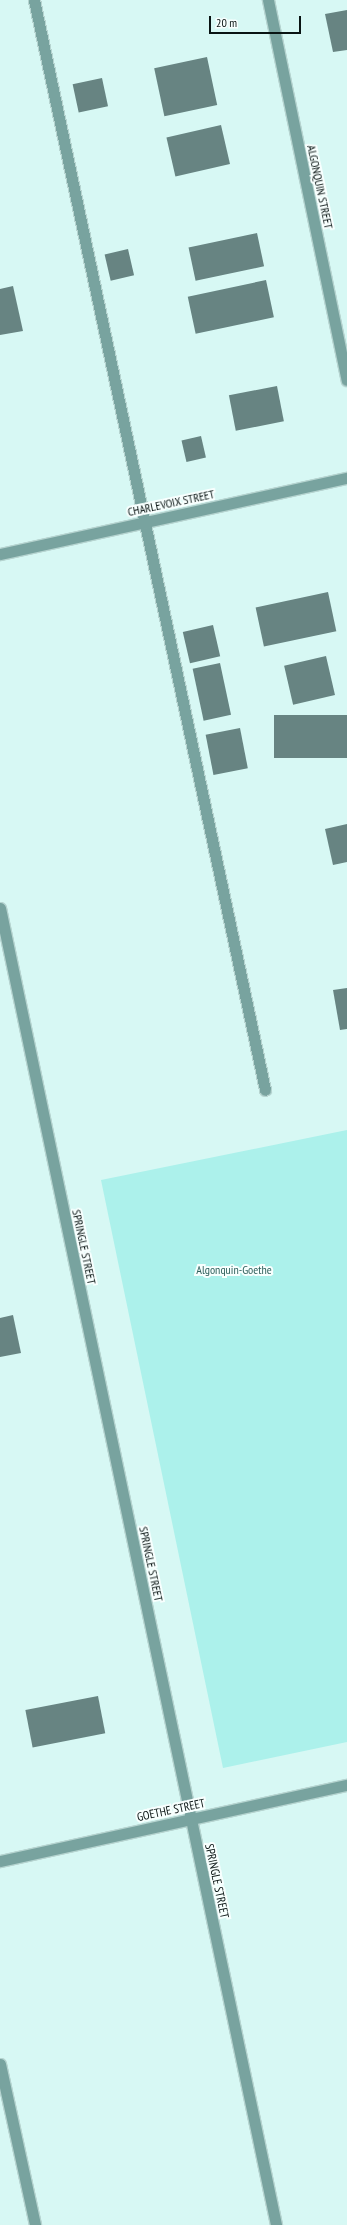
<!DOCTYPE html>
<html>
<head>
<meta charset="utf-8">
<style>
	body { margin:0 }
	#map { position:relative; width:347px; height:2225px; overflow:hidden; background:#d7f8f4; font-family:"PT Sans Narrow",sans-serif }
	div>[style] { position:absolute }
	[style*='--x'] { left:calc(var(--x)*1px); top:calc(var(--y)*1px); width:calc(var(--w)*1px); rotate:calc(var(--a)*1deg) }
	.green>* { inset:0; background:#acf1eb }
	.building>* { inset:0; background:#678482; transform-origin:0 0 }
	.roads { filter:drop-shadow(1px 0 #b6d4d0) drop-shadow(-1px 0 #b6d4d0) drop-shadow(0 1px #b6d4d0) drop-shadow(0 -1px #b6d4d0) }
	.service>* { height:11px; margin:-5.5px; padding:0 5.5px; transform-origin:5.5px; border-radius:5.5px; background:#78a39f }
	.minor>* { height:11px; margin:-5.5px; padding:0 5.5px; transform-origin:5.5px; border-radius:5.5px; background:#78a39f }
	.tertiary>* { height:11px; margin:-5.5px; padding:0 5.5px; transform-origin:5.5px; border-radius:5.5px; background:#78a39f }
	span { translate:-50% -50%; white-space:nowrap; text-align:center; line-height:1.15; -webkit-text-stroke:4px #f8fffe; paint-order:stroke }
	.street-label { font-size:12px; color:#091413 }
	.park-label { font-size:12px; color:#2f605c }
	.scale { position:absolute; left:209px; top:16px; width:92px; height:18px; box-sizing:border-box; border:2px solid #091413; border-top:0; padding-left:5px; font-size:12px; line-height:14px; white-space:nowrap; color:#091413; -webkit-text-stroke:3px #f8fffe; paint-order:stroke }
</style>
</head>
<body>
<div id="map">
	<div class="green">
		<i style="clip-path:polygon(347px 1130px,347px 1742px,223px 1768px,101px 1180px)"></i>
	</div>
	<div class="building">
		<i style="clip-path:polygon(347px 10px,347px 50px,333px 52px,325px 14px)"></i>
		<i style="left:207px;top:57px;width:49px;height:54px;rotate:78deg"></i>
		<i style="left:102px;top:78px;width:29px;height:30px;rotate:78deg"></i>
		<i style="left:221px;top:125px;width:40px;height:56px;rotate:77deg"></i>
		<i style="left:257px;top:233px;width:34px;height:70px;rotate:78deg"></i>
		<i style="left:128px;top:249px;width:27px;height:24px;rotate:77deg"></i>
		<i style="left:266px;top:280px;width:38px;height:80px;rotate:78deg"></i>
		<i style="clip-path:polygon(13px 286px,23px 331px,0 335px,0 289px)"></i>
		<i style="left:277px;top:386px;width:36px;height:49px;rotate:79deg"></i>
		<i style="left:201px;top:436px;width:22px;height:20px;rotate:77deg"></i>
		<i style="left:328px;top:592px;width:40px;height:74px;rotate:78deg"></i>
		<i style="left:213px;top:625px;width:32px;height:31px;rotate:77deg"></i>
		<i style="left:326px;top:656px;width:40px;height:43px;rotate:77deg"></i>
		<i style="left:220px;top:663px;width:53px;height:28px;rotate:78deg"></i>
		<i style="left:347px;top:715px;width:43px;height:73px;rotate:90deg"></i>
		<i style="left:240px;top:728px;width:41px;height:35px;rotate:79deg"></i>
		<i style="clip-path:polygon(347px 824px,347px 862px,333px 865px,325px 829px)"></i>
		<i style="clip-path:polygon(347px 988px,347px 1029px,340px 1030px,333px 990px)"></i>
		<i style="clip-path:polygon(13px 1315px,21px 1353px,0 1357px,0 1318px)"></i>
		<i style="left:98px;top:1696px;width:38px;height:74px;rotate:79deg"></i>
	</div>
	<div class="roads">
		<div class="service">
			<i style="--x:34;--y:0;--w:1114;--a:78.03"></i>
			<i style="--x:0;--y:2064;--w:165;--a:77.7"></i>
		</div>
		<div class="minor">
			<i style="--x:268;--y:0;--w:388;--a:78.3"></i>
			<i style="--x:0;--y:908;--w:1346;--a:78.16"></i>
			<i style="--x:0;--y:1861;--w:355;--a:-12.4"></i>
		</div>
		<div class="tertiary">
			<i style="--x:0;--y:554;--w:355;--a:-12.4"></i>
		</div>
	</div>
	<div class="street-label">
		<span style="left:320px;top:187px;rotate:78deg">ALGONQUIN STREET</span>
		<span style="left:171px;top:503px;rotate:-12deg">CHARLEVOIX STREET</span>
		<span style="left:84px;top:1247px;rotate:78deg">SPRINGLE STREET</span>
		<span style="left:151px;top:1564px;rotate:78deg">SPRINGLE STREET</span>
		<span style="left:171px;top:1810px;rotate:-12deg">GOETHE STREET</span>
		<span style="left:217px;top:1881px;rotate:78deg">SPRINGLE STREET</span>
	</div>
	<div class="park-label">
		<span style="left:234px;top:1270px">Algonquin-Goethe</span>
	</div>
	<div class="scale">20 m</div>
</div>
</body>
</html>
